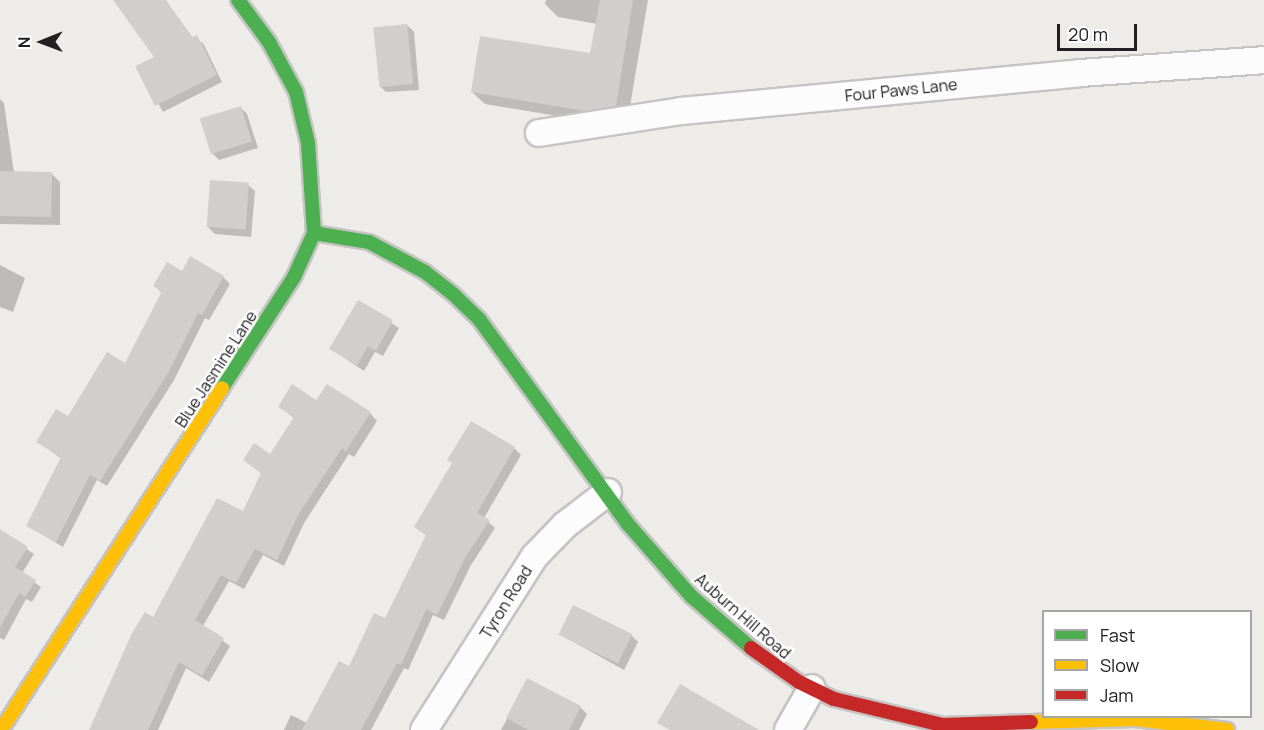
<!DOCTYPE html>
<html>
<head>
<meta charset="utf-8">
<style>
	body { margin:0 }
	#map { position:relative; width:1264px; height:730px; overflow:hidden; background:#eeece9; font-family:Manrope,sans-serif }
	div>[style] { position:absolute }
	[style*='--x'] { left:calc(var(--x)*1px); top:calc(var(--y)*1px); width:calc(var(--w)*1px); rotate:calc(var(--a)*1deg) }
	.shadow>* { inset:0; background:#0003 }
	.building>* { inset:0; background:#d1cecc; transform-origin:0 0 }
	.roads { filter:drop-shadow(2px 0 #c5c4c3) drop-shadow(-2px 0 #c5c4c3) drop-shadow(0 2px #c5c4c3) drop-shadow(0 -2px #c5c4c3) }
	.street>* { height:26px; margin:-13px; padding:0 13px; transform-origin:13px; border-radius:13px; background:#fcfcfc }
	.fast>* { height:14px; margin:-7px; padding:0 7px; transform-origin:7px; border-radius:7px; background:#4caf50 }
	.slow>* { height:14px; margin:-7px; padding:0 7px; transform-origin:7px; border-radius:7px; background:#ffc107 }
	.jam>* { height:14px; margin:-7px; padding:0 7px; transform-origin:7px; border-radius:7px; background:#c62828 }
	span { translate:-50% -50%; white-space:nowrap; text-align:center; line-height:1.15; -webkit-text-stroke:5px #fff; paint-order:stroke }
	.street-label { font-size:16px; color:#202020 }
	.legend { position:absolute; left:1042px; top:610px; width:210px; height:108px; box-sizing:border-box; background:#fff; border:2px solid #a6a6a6; margin:0; padding:8px 10px; list-style:none; font-size:18px; color:#202020 }
	.legend li { display:flex; align-items:center; gap:12px; height:30px }
	.legend b { width:30px; border:2px solid #a6a6a6 }
	.north { position:absolute; left:12px; top:12px; width:60px; height:60px; -webkit-text-stroke:4px #fff; paint-order:stroke; rotate:269deg; font-size:16px; font-weight:700; line-height:24px; text-align:center; color:#202020 }
	.north::after { content:''; display:block; margin:auto; width:21px; height:27px; background:#202020; clip-path:polygon(50% 0,100% 100%,50% 72%,0 100%) }
	.scale { position:absolute; left:1057px; top:24px; width:80px; height:27px; box-sizing:border-box; border:3px solid #202020; border-top:0; padding-left:8px; font-size:18px; line-height:21px; white-space:nowrap; color:#202020; -webkit-text-stroke:4px #fff; paint-order:stroke }
</style>
</head>
<body>
<div id="map">
	<div class="shadow">
		<i style="clip-path:polygon(126px 0,165px 0,193px 38px,203px 43px,222px 82px,163px 112px,137px 67px,156px 57px)"></i>
		<i style="clip-path:polygon(546px 0,648px 0,628px 118px,599px 123px,485px 104px,472px 92px,592px 55px,597px 24px,558px 17px,545px 4px)"></i>
		<i style="clip-path:polygon(407px 25px,414px 32px,419px 90px,386px 92px,380px 86px)"></i>
		<i style="clip-path:polygon(0 99px,4px 103px,14px 173px,51px 173px,60px 182px,60px 225px,0 224px)"></i>
		<i style="clip-path:polygon(241px 108px,247px 114px,258px 148px,219px 160px,212px 153px)"></i>
		<i style="clip-path:polygon(248px 185px,255px 191px,251px 237px,215px 234px,208px 227px)"></i>
		<i style="clip-path:polygon(0 265px,25px 278px,13px 312px,0 307px)"></i>
		<i style="clip-path:polygon(182px 273px,223px 277px,230px 284px,209px 320px,205px 318px,174px 380px,107px 486px,97px 480px,63px 547px,28px 526px,62px 459px,38px 442px,126px 365px,162px 293px,155px 286px)"></i>
		<i style="clip-path:polygon(359px 302px,399px 328px,383px 356px,375px 352px,364px 371px,331px 349px)"></i>
		<i style="clip-path:polygon(317px 402px,370px 413px,377px 421px,354px 457px,349px 454px,304px 523px,284px 566px,263px 555px,244px 589px,229px 581px,203px 626px,230px 646px,209px 682px,186px 668px,158px 730px,91px 730px,153px 619px,244px 513px,262px 474px,245px 460px,271px 456px,295px 419px,280px 407px)"></i>
		<i style="clip-path:polygon(514px 448px,521px 455px,484px 518px,495px 528px,471px 565px,444px 620px,433px 615px,408px 670px,404px 668px,371px 730px,284px 730px,291px 715px,307px 723px,385px 620px,427px 536px,415px 527px)"></i>
		<i style="clip-path:polygon(0 531px,34px 554px,22px 573px,41px 587px,32px 602px,26px 599px,4px 640px,0 638px)"></i>
		<i style="clip-path:polygon(561px 635px,631px 635px,638px 642px,624px 670px)"></i>
		<i style="clip-path:polygon(528px 680px,580px 707px,587px 714px,579px 730px,501px 730px)"></i>
	</div>
	<div class="building">
		<i style="clip-path:polygon(113px 0,166px 0,192px 37px,197px 35px,217px 75px,155px 106px,135px 66px,154px 57px)"></i>
		<i style="clip-path:polygon(600px 0,633px 0,616px 106px,585px 111px,471px 92px,480px 36px,590px 53px)"></i>
		<i style="left:407px;top:24px;width:60px;height:34px;rotate:84deg"></i>
		<i style="left:241px;top:106px;width:37px;height:43px;rotate:73deg"></i>
		<i style="left:0;top:171px;width:52px;height:45px;rotate:1deg"></i>
		<i style="left:210px;top:180px;width:39px;height:47px;rotate:4deg"></i>
		<i style="clip-path:polygon(190px 256px,224px 276px,202px 315px,198px 313px,168px 373px,100px 481px,90px 475px,56px 542px,26px 526px,61px 457px,36px 442px,56px 409px,68px 416px,107px 352px,125px 363px,162px 291px,153px 286px,167px 262px,182px 271px)"></i>
		<i style="clip-path:polygon(358px 300px,393px 320px,376px 351px,368px 346px,357px 365px,329px 349px)"></i>
		<i style="clip-path:polygon(292px 384px,316px 400px,327px 384px,371px 412px,346px 451px,342px 448px,298px 515px,277px 560px,255px 549px,236px 583px,221px 575px,195px 620px,224px 638px,202px 676px,179px 662px,148px 730px,89px 730px,132px 633px,145px 612px,153px 617px,217px 498px,243px 511px,261px 473px,243px 460px,254px 443px,270px 454px,294px 417px,278px 407px)"></i>
		<i style="clip-path:polygon(471px 421px,515px 447px,477px 513px,490px 520px,465px 558px,437px 615px,426px 609px,401px 665px,397px 663px,361px 730px,302px 730px,339px 661px,349px 666px,374px 613px,385px 618px,426px 535px,414px 527px,452px 463px,447px 460px)"></i>
		<i style="clip-path:polygon(0 529px,28px 547px,15px 567px,36px 580px,25px 597px,19px 593px,0 628px)"></i>
		<i style="left:573px;top:605px;width:66px;height:33px;rotate:26deg"></i>
		<i style="clip-path:polygon(527px 678px,581px 706px,569px 730px,528px 730px,506px 718px)"></i>
		<i style="clip-path:polygon(680px 684px,759px 730px,670px 730px,657px 723px)"></i>
	</div>
	<div class="roads">
		<div class="street">
			<i style="--x:539;--y:133;--w:144;--a:-8.8"></i>
			<i style="--x:681;--y:111;--w:401;--a:-5.4"></i>
			<i style="--x:1080;--y:73;--w:184;--a:-4"></i>
			<i style="--x:424;--y:730;--w:206;--a:-57.5"></i>
			<i style="--x:535;--y:556;--w:43;--a:-45.9"></i>
			<i style="--x:565;--y:525;--w:54;--a:-37.5"></i>
			<i style="--x:788;--y:730;--w:48;--a:-60.3"></i>
		</div>
		<div class="fast">
			<i style="--x:314;--y:233;--w:56;--a:9.3"></i>
			<i style="--x:369;--y:242;--w:64;--a:28.2"></i>
			<i style="--x:425;--y:272;--w:36;--a:38"></i>
			<i style="--x:453;--y:294;--w:36;--a:44"></i>
			<i style="--x:479;--y:319;--w:252;--a:54"></i>
			<i style="--x:627;--y:523;--w:97;--a:48.8"></i>
			<i style="--x:691;--y:596;--w:79;--a:40.9"></i>
			<i style="--x:222;--y:388;--w:132;--a:-57"></i>
			<i style="--x:294;--y:277;--w:48;--a:-65.6"></i>
			<i style="--x:314;--y:233;--w:90;--a:-93.8"></i>
			<i style="--x:308;--y:143;--w:52;--a:-103.2"></i>
			<i style="--x:296;--y:92;--w:57;--a:-118.4"></i>
			<i style="--x:269;--y:42;--w:52;--a:-126.4"></i>
		</div>
		<div class="slow">
			<i style="--x:1031;--y:722;--w:104;--a:-1.7"></i>
			<i style="--x:1135;--y:719;--w:93;--a:6.8"></i>
			<i style="--x:1;--y:730;--w:407;--a:-57.1"></i>
		</div>
		<div class="jam">
			<i style="--x:751;--y:648;--w:59;--a:35.3"></i>
			<i style="--x:799;--y:682;--w:39;--a:26"></i>
			<i style="--x:834;--y:699;--w:111;--a:13.5"></i>
			<i style="--x:942;--y:725;--w:89;--a:-1.9"></i>
		</div>
	</div>
	<div class="street-label">
		<span style="left:901px;top:90px;rotate:-6deg">Four Paws Lane</span>
		<span style="left:216px;top:369px;rotate:-57deg">Blue Jasmine Lane</span>
		<span style="left:506px;top:602px;rotate:-58deg">Tyron Road</span>
		<span style="left:743px;top:616px;rotate:41deg">Auburn Hill Road</span>
	</div>
	<ul class="legend">
	<li><b style="height:8px;background:#4caf50"></b>Fast</li>
	<li><b style="height:8px;background:#ffc107"></b>Slow</li>
	<li><b style="height:8px;background:#c62828"></b>Jam</li>
	</ul>
	<div class="north">N</div>
	<div class="scale">20 m</div>
</div>
</body>
</html>
